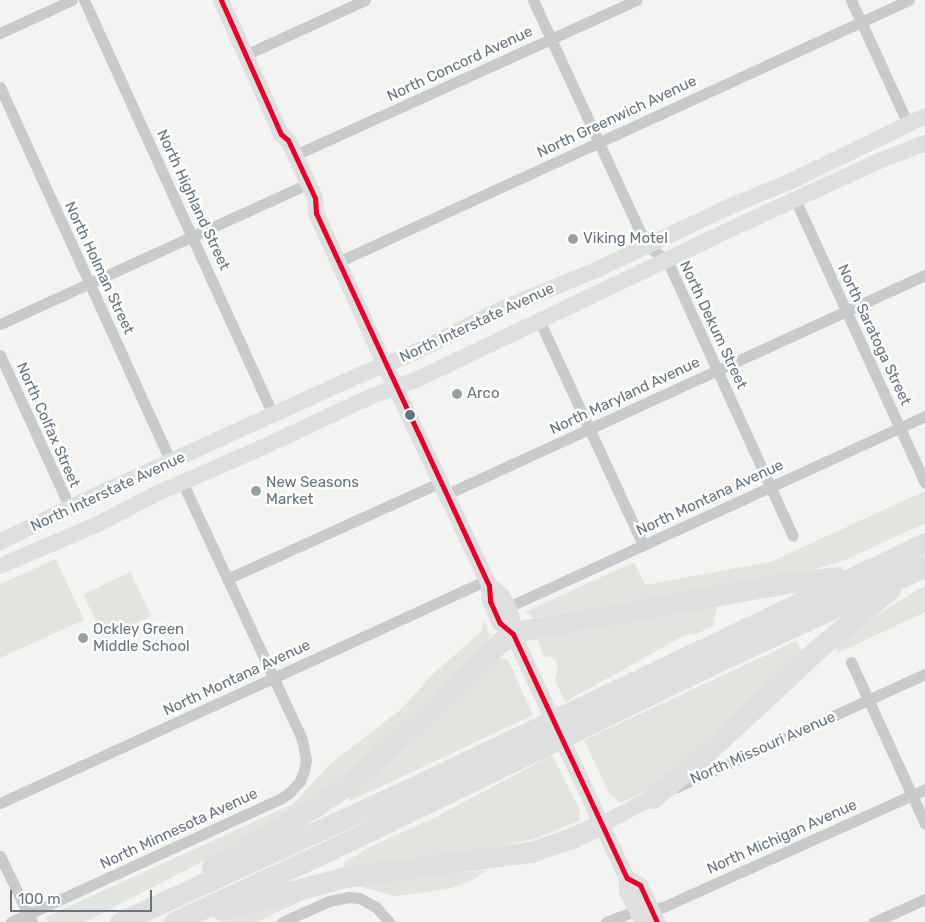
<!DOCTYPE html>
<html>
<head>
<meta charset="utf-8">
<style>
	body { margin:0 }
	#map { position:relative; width:925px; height:922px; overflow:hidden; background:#f3f3f1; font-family:Rubik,sans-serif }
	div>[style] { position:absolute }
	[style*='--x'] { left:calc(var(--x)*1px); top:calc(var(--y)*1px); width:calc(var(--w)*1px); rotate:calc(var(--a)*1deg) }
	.green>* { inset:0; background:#e2e5df; transform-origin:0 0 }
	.street>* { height:11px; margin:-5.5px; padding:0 5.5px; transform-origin:5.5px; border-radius:5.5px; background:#c8cacb }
	.secondary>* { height:16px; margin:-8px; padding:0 8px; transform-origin:8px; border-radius:8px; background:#dedfdf }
	.highway>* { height:21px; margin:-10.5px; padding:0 10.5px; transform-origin:10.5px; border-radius:10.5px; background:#dedfdf }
	.bus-1>* { height:5px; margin:-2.5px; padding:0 2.5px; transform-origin:2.5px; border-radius:2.5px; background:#e4002b }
	.dots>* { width:14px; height:14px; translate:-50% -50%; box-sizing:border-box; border:2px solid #fff; border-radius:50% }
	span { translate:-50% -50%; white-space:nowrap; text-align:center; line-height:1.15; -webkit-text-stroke:5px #fff; paint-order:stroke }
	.street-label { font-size:15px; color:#65747f }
	.poi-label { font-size:15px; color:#65747f }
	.left { translate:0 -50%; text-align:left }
	.scale { position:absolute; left:10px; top:890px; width:142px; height:22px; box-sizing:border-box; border:2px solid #65747f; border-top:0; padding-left:6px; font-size:15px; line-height:18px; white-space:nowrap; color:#65747f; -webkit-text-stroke:4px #fff; paint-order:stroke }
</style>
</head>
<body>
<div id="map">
	<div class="green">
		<i style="clip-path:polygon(925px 491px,925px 523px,845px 560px,812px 570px,534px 618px,525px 612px,634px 562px,645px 585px,770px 562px)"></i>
		<i style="clip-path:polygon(56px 559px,84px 620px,0 658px,0 584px)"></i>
		<i style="left:130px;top:572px;width:49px;height:52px;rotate:64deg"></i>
		<i style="clip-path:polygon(925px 585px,925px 612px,838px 653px,834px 645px,852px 631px)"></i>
		<i style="clip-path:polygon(717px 605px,713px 626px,696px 634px,685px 635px,565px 702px,555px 680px,558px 667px,555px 660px,549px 656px,544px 657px,536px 636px)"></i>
		<i style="clip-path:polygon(483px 621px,487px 625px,488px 633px,491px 634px,486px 645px,364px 760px,289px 817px,85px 922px,48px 922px,46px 917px,293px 804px,329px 765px,400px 710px,433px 674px,482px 631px)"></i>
		<i style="clip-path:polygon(796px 641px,803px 653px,699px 750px,651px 788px,636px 796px,619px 803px,615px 797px,610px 795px,584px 740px)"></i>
		<i style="clip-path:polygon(498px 657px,508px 660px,533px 715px,350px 801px,346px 794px)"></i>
		<i style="clip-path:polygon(552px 755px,579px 808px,580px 820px,537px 838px,491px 848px,346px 870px,344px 863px,368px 848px,434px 818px)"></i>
		<i style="clip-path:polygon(486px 871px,469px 882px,451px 888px,413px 894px,394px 896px,355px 885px,314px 895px,257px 922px,224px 922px,310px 890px,426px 874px)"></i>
	</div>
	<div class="street">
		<i style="--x:84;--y:0;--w:455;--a:65.5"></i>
		<i style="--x:533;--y:0;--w:270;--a:65.2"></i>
		<i style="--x:646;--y:245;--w:26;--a:36"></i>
		<i style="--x:667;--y:260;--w:303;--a:65.5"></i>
		<i style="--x:851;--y:0;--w:136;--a:65.3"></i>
		<i style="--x:0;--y:33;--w:79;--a:-24.6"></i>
		<i style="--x:245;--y:55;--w:132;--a:-24.6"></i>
		<i style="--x:0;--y:87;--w:412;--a:65.5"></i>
		<i style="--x:295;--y:155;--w:375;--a:-24.4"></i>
		<i style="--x:795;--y:199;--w:312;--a:65.4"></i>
		<i style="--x:338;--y:262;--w:628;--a:-24.65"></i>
		<i style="--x:540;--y:322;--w:246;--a:65.2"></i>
		<i style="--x:0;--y:324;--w:328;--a:-24.5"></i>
		<i style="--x:0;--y:355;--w:168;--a:65.4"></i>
		<i style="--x:447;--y:494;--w:526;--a:-24.62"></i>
		<i style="--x:227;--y:579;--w:235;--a:-24.4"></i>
		<i style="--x:508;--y:607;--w:459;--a:-24.6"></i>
		<i style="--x:851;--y:662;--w:178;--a:65.4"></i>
		<i style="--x:677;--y:787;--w:273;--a:-24.5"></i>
		<i style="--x:0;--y:803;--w:536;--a:-24.6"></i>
		<i style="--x:0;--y:856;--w:73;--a:64.1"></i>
		<i style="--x:651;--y:910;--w:12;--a:-14"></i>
		<i style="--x:663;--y:907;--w:287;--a:-24.2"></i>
		<i style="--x:11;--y:922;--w:296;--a:-24.6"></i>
		<i style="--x:280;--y:799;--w:11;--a:-34"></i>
		<i style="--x:289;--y:793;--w:16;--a:-47"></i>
		<i style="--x:300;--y:781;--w:11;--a:-68"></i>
		<i style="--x:304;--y:771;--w:11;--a:-80"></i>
		<i style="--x:306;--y:760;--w:21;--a:-101"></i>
		<i style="--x:302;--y:739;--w:284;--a:-115"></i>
		<i style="--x:282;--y:922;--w:51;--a:-24.1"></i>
		<i style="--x:329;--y:901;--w:20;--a:-11"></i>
		<i style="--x:349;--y:897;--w:10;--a:6"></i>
		<i style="--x:359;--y:898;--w:19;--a:28"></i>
		<i style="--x:376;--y:907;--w:20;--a:49"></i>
		<i style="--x:606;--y:922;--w:33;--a:-21"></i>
		<i style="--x:874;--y:922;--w:56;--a:-24.3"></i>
	</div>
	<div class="secondary">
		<i style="--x:221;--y:0;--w:147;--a:65.9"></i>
		<i style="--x:281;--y:134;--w:9;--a:41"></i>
		<i style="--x:288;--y:140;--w:64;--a:65"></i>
		<i style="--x:315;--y:198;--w:15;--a:86"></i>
		<i style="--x:316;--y:213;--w:167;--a:65.6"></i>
		<i style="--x:385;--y:365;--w:243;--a:64.7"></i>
		<i style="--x:489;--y:585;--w:16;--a:86"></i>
		<i style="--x:490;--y:601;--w:24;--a:66"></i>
		<i style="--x:500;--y:623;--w:17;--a:40"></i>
		<i style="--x:0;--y:542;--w:90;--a:-26.3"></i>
		<i style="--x:81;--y:502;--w:309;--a:-24.5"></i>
		<i style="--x:362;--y:374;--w:48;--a:-21.8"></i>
		<i style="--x:407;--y:356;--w:110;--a:-26.3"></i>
		<i style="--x:506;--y:307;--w:97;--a:-22.3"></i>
		<i style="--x:596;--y:270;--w:152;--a:-25.4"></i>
		<i style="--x:733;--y:205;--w:58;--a:-22.2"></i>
		<i style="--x:787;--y:183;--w:153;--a:-25.9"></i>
		<i style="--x:0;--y:566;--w:107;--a:-23.2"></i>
		<i style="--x:98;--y:524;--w:70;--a:-27.3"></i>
		<i style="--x:160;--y:492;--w:110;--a:-23.5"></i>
		<i style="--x:261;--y:448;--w:123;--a:-25.1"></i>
		<i style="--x:372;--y:396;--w:49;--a:-20.3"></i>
		<i style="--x:418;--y:379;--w:359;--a:-25.6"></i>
		<i style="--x:742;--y:224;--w:151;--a:-24.7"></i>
		<i style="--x:879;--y:161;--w:49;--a:-21.4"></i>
		<i style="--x:489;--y:585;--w:17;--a:40"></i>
		<i style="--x:502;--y:596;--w:13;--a:61"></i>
		<i style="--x:508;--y:607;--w:11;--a:68"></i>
		<i style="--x:512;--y:617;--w:17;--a:87"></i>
		<i style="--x:513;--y:634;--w:269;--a:65"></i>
		<i style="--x:627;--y:878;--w:13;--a:90"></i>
		<i style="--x:627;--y:891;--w:35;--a:63"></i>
		<i style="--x:602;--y:824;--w:56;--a:-27.5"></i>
		<i style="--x:627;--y:878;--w:15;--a:28"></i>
		<i style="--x:640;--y:885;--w:41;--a:65.3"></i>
	</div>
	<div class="highway">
		<i style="--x:652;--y:798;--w:53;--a:-38.8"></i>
		<i style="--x:693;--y:765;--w:173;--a:-42.9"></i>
		<i style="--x:820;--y:647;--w:91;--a:-39.6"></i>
		<i style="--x:212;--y:867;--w:117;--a:-30.3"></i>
		<i style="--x:313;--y:808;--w:42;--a:-34.4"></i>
		<i style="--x:348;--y:784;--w:83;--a:-41.6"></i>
		<i style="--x:410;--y:729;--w:124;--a:-44"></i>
		<i style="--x:499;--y:643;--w:24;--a:-30"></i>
		<i style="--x:520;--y:631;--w:276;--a:-10.2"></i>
		<i style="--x:792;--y:582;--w:45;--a:-6.3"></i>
		<i style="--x:222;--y:910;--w:127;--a:-15"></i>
		<i style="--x:345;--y:877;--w:188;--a:-7.7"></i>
		<i style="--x:531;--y:852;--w:40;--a:-18.9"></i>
		<i style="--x:569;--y:839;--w:36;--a:-24"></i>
		<i style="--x:120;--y:922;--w:332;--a:-24.7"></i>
		<i style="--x:422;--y:783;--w:557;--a:-25.51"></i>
		<i style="--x:174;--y:922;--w:176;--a:-24.8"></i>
		<i style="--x:334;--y:848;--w:432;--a:-25.9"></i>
		<i style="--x:723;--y:659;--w:222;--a:-24.7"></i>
	</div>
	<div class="bus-1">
		<i style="--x:221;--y:0;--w:147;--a:65.9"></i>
		<i style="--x:281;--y:134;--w:9;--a:41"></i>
		<i style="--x:288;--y:140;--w:64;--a:65"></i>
		<i style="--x:315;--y:198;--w:15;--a:86"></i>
		<i style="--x:316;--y:213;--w:410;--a:65.1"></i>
		<i style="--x:489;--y:585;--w:16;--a:86"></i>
		<i style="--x:490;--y:601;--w:24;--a:66"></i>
		<i style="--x:500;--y:623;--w:17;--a:40"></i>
		<i style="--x:513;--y:634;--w:269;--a:65"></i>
		<i style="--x:627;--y:878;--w:15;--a:28"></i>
		<i style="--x:640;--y:885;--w:41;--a:65.3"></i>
	</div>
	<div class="dots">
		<i style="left:573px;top:239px;background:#97a0a7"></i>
		<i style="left:457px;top:394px;background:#97a0a7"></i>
		<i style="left:410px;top:415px;background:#65747f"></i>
		<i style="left:256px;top:491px;background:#97a0a7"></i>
		<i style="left:83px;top:638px;background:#97a0a7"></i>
	</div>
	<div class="street-label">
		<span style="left:460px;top:64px;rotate:-25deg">North Concord Avenue</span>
		<span style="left:617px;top:117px;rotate:-25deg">North Greenwich Avenue</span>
		<span style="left:193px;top:200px;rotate:65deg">North Highland Street</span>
		<span style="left:99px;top:268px;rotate:65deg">North Holman Street</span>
		<span style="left:477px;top:323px;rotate:-25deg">North Interstate Avenue</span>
		<span style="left:713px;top:325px;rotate:65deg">North Dekum Street</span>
		<span style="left:874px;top:335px;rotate:65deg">North Saratoga Street</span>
		<span style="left:625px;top:396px;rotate:-25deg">North Maryland Avenue</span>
		<span style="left:48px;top:425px;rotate:66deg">North Colfax Street</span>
		<span style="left:108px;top:492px;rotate:-25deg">North Interstate Avenue</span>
		<span style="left:710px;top:498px;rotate:-25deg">North Montana Avenue</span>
		<span style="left:237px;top:678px;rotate:-25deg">North Montana Avenue</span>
		<span style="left:763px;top:748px;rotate:-24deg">North Missouri Avenue</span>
		<span style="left:179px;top:829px;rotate:-25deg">North Minnesota Avenue</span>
		<span style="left:782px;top:837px;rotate:-24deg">North Michigan Avenue</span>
	</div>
	<div class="poi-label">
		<span class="left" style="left:583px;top:239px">Viking Motel</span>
		<span class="left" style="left:467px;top:394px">Arco</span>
		<span class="left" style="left:266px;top:491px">New Seasons<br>Market</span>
		<span class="left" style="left:93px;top:638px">Ockley Green<br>Middle School</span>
	</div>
	<div class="scale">100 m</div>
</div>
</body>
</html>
